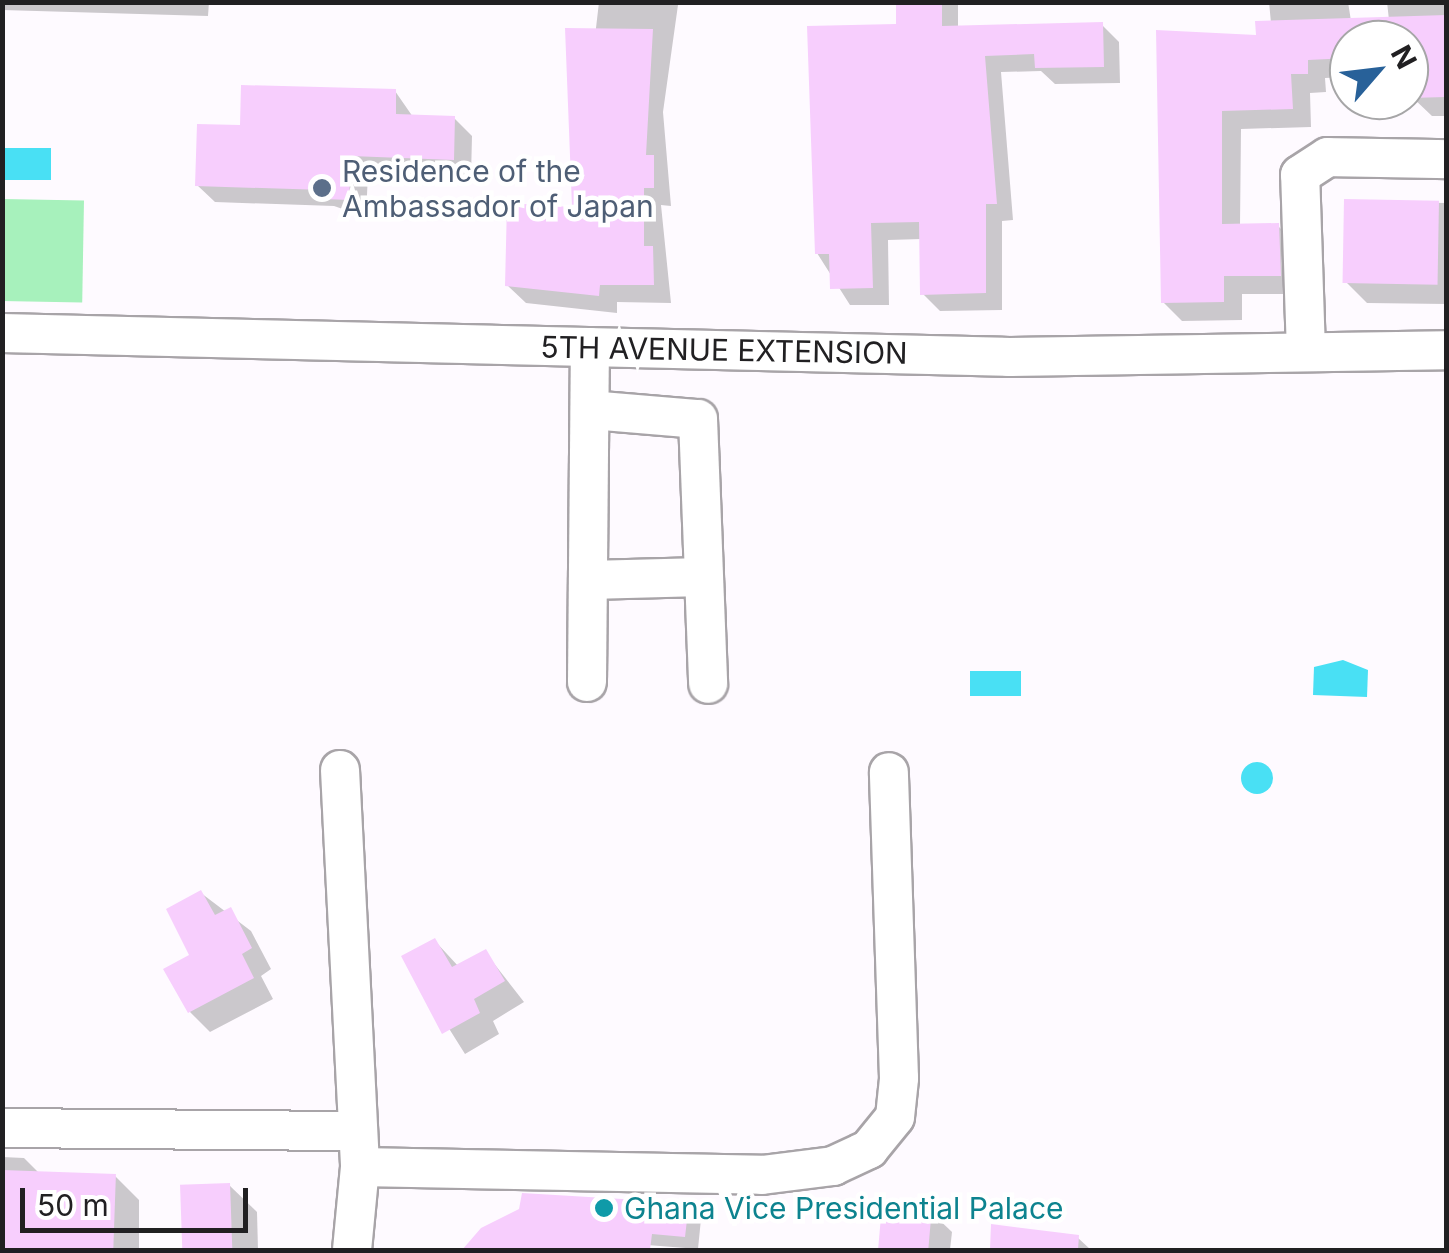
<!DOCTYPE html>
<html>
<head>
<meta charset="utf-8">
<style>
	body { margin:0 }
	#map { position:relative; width:1449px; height:1253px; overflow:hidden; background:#fefaff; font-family:Inter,sans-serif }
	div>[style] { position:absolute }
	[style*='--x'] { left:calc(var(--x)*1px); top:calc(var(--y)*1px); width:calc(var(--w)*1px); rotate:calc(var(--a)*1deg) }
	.green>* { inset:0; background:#a7f1bc; transform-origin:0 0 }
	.water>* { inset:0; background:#49e0f4; transform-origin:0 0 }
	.round { border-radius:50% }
	.shadow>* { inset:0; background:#0003 }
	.building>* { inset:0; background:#f7cefd; transform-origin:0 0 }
	.roads { filter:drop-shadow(2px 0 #a8a4a8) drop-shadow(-2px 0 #a8a4a8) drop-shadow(0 2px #a8a4a8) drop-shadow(0 -2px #a8a4a8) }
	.minor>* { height:38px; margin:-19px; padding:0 19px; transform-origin:19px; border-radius:19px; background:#fff }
	.dots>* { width:28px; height:28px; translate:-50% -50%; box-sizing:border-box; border:5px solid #fff; border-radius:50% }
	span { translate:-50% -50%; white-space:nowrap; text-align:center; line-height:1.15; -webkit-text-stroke:9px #fff; paint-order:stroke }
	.service-label { font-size:30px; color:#4e5e75 }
	.left { translate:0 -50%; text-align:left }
	.street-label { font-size:30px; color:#212022 }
	.culture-label { font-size:30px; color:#0d838f }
	.frame { position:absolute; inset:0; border:5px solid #212022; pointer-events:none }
	.north { position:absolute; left:1329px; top:20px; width:100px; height:100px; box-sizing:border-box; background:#fff; border:2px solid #a6a6a7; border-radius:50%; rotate:62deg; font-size:28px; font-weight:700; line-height:40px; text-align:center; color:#212022 }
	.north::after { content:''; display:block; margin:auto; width:35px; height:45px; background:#286199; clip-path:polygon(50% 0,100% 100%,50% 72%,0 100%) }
	.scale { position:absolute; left:20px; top:1188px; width:228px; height:45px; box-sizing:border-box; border:5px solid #212022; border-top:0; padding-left:12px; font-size:30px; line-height:35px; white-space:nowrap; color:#212022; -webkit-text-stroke:8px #fff; paint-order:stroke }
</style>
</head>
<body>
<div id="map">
	<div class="green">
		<i style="left:3px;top:199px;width:81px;height:102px;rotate:1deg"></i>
	</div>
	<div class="water">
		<i style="left:3px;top:148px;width:48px;height:32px"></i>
		<i style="clip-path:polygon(1343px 660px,1368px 670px,1367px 697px,1313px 695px,1314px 667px)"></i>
		<i style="left:1021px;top:671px;width:25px;height:51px;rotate:90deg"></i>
		<i class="round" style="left:1241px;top:762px;width:32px;height:32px"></i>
	</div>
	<div class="shadow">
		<i style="clip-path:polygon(2px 2px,209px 2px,208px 16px,2px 10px)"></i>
		<i style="clip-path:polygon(599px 2px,678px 5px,663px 112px,671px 206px,661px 205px,671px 303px,617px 302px,617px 313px,526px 303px,507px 285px,575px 209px)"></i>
		<i style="clip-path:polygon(898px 2px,958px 2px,958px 28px,1102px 25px,1119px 42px,1120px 83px,1055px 84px,1041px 71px,1001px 72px,1013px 220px,1002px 221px,1002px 310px,940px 311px,923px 294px,922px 239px,888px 240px,889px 305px,850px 305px,817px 253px,899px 27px)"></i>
		<i style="clip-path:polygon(1269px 2px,1348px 2px,1351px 21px,1389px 20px,1387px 2px,1446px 2px,1446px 116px,1432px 116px,1412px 97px,1409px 40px,1349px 40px,1349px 77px,1325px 78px,1326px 92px,1310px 93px,1311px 127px,1241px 129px,1240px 226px,1278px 226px,1297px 245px,1299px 294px,1242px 294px,1242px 320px,1182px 321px,1163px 302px,1159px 33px,1258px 38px,1271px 23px)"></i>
		<i style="clip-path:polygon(395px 91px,413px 117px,454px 118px,472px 136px,471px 177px,368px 173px,366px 217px,334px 206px,215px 202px,197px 185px,242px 128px)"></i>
		<i style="clip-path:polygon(1346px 201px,1446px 203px,1446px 304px,1367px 303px,1346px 282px)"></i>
		<i style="clip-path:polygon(201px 893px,251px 931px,271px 969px,261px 976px,273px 999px,210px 1032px,190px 1012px)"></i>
		<i style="clip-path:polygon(435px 941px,459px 967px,485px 952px,524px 1002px,493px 1021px,499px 1034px,465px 1054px,404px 957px)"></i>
		<i style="clip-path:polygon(2px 1157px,24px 1158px,40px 1174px,115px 1176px,139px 1200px,139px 1250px,2px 1250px)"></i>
		<i style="clip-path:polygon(229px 1185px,257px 1212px,258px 1250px,184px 1250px,182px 1186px)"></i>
		<i style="clip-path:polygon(688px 1206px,701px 1219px,698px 1249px,533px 1236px,560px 1250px,470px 1250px,483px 1230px)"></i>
		<i style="clip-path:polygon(884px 1208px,931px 1212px,952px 1232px,950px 1250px,881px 1250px)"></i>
		<i style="clip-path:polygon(993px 1227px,1077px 1237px,1091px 1250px,993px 1250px)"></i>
	</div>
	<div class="building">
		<i style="clip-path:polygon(896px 2px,942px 2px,942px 26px,1103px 22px,1104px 67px,1035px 68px,1034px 54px,985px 56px,997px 204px,986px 204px,986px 293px,920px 295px,919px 222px,871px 223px,873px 288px,830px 289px,829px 254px,815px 254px,807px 26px,896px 24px)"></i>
		<i style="clip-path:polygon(1446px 15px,1446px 97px,1410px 98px,1409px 40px,1349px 40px,1349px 58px,1308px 60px,1308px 74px,1291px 74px,1293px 109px,1222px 111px,1222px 224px,1279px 223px,1281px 276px,1224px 276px,1224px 302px,1161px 303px,1156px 30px,1256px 35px,1255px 21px)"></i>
		<i style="clip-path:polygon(565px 28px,653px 29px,646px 155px,654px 155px,654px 188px,644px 188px,644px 246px,653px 246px,654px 285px,600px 285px,599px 296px,505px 286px,507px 203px,572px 207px)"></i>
		<i style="clip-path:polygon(241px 85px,396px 89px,396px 114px,455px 116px,454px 160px,351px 156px,349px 200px,323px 199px,324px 190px,195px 186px,197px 124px,240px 125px)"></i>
		<i style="left:1344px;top:199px;width:95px;height:84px;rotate:1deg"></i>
		<i style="clip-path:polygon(201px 890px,215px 915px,231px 907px,252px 948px,242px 954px,254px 978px,188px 1013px,163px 969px,189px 955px,166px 909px)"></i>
		<i style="clip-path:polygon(435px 938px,452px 967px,486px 949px,505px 981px,474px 999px,480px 1013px,442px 1034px,401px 956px)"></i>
		<i style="left:2px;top:1170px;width:114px;height:80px;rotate:2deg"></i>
		<i style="left:230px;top:1183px;width:67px;height:50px;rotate:88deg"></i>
		<i style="clip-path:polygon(522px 1193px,689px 1203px,685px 1237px,652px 1234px,650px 1250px,462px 1250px,481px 1228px,519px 1209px)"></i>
		<i style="left:882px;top:1205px;width:50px;height:45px;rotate:5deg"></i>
		<i style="clip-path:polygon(991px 1224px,1079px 1235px,1078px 1250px,990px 1250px)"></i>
	</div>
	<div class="roads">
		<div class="minor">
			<i style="--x:2;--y:333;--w:1008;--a:1.36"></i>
			<i style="--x:1010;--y:357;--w:436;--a:-0.9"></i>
			<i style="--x:1306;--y:352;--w:177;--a:-91.9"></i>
			<i style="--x:1300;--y:175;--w:33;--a:-33"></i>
			<i style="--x:1328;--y:157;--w:118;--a:1"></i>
			<i style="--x:590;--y:410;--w:108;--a:4.8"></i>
			<i style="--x:698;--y:419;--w:265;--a:87.8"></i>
			<i style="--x:589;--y:580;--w:114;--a:-1.5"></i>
			<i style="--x:587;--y:682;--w:335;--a:-89.5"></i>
			<i style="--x:340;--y:770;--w:398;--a:87.1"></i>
			<i style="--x:360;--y:1167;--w:83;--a:95.5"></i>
			<i style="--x:2;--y:1128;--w:354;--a:0.5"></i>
			<i style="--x:360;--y:1167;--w:402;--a:1.1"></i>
			<i style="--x:762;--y:1175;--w:72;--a:-7.2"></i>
			<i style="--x:833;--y:1166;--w:40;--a:-25"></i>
			<i style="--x:869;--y:1149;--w:41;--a:-50.9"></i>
			<i style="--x:895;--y:1117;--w:39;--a:-84"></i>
			<i style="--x:899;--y:1078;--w:306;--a:-91.9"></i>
		</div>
	</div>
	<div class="dots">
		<i style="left:322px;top:188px;background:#5c6f8a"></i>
		<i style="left:604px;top:1208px;background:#0f9aa8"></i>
	</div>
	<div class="service-label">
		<span class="left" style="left:342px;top:188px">Residence of the<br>Ambassador of Japan</span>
	</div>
	<div class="street-label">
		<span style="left:724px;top:350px;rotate:1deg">5TH AVENUE EXTENSION</span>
	</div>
	<div class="culture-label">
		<span class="left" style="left:624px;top:1208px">Ghana Vice Presidential Palace</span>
	</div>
	<div class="frame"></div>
	<div class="north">N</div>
	<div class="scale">50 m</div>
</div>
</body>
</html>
